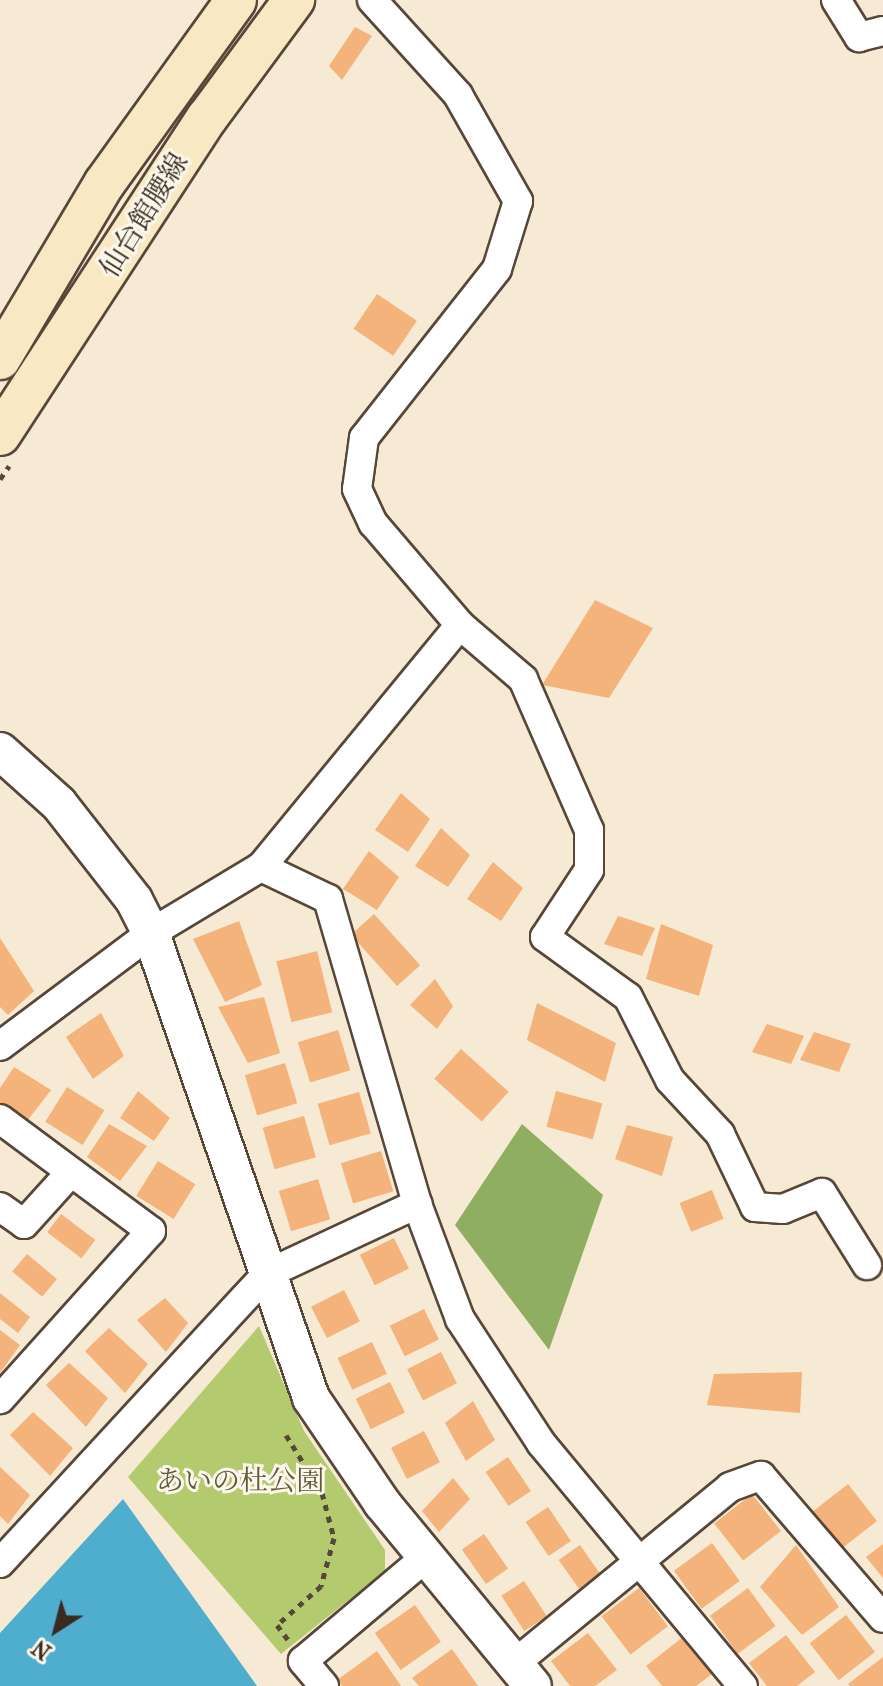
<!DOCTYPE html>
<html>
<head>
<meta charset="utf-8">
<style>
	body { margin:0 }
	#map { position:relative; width:883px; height:1686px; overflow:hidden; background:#f6ead4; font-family:"IM FELL French Canon","Noto Serif JP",serif }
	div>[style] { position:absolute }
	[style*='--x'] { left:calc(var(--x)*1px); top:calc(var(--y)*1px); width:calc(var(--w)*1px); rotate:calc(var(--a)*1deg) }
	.green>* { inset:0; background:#b4ca6e }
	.forest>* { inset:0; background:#8fae61 }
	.water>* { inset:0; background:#4fadce }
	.building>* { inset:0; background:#f3b37a; transform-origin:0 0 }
	.path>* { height:5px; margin-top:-2.5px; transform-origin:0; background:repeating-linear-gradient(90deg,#574739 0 6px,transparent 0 12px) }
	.roads { filter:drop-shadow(2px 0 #574739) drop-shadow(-2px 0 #574739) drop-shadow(0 2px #574739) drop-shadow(0 -2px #574739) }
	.minor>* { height:28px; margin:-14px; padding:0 14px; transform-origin:14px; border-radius:14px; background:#fff }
	.tertiary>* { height:36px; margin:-18px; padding:0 18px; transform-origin:18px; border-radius:18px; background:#fff }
	.secondary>* { height:40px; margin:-20px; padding:0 20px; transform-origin:20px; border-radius:20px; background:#f8e8c3 }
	span { translate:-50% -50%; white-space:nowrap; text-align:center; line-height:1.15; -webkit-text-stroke:6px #fbf7ec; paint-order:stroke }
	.street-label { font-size:28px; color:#3b2a1e }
	.park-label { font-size:28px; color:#5f5a36 }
	.north { position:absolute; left:16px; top:1590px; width:80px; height:80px; -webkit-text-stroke:6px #fbf7ec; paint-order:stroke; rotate:216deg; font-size:22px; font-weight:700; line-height:32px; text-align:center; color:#3b2a1e }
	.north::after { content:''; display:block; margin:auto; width:28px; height:36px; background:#3b2a1e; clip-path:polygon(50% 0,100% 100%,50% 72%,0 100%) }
</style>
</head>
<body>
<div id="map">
	<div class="green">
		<i style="clip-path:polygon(259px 1326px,304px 1431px,385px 1550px,385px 1571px,281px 1654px,128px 1477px)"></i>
	</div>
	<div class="forest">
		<i style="clip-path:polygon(522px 1124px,603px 1195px,549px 1350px,455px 1225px)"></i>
	</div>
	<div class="water">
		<i style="clip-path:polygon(123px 1499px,257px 1686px,0 1686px,0 1633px)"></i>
	</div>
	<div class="building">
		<i style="clip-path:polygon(355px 27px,372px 36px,342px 80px,329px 66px)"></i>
		<i style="left:377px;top:294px;width:48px;height:42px;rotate:34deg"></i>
		<i style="clip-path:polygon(595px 600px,653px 628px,609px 698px,542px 685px)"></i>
		<i style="clip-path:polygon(401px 793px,430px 819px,408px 852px,375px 830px)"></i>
		<i style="clip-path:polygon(441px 828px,470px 855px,448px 887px,415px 866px)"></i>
		<i style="clip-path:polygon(369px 851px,399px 877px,377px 910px,343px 889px)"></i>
		<i style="clip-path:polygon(493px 862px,523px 888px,501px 921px,467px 899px)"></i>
		<i style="left:374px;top:914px;width:69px;height:31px;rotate:48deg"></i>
		<i style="clip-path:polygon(618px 916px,655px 928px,642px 956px,604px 944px)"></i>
		<i style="clip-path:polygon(239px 921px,262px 985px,225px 1002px,193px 939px)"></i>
		<i style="clip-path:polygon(661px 924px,713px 945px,699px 996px,646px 979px)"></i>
		<i style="clip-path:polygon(0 938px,34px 991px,8px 1015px,0 1007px)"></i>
		<i style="left:317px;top:951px;width:63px;height:42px;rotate:76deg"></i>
		<i style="clip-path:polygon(435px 979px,453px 1006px,437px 1029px,410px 1005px)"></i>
		<i style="clip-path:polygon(264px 997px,280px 1053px,248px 1063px,218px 1007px)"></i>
		<i style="clip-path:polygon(537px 1003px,616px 1043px,605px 1082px,527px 1040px)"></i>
		<i style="clip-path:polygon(101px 1013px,124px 1056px,93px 1079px,66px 1037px)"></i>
		<i style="clip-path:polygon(767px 1024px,804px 1036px,791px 1064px,752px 1052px)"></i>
		<i style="left:338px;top:1030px;width:42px;height:42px;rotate:73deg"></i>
		<i style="clip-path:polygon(814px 1032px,851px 1044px,839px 1072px,800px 1060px)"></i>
		<i style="left:461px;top:1049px;width:64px;height:40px;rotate:42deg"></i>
		<i style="left:285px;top:1063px;width:42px;height:42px;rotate:73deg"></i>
		<i style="clip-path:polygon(14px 1067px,51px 1090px,24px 1125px,0 1107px,0 1088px)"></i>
		<i style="left:67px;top:1087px;width:44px;height:41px;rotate:32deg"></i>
		<i style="clip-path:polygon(138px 1091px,170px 1118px,154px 1141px,120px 1118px)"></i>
		<i style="left:556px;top:1091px;width:48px;height:37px;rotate:15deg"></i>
		<i style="left:359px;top:1092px;width:43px;height:43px;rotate:74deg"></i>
		<i style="left:304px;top:1116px;width:43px;height:43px;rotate:74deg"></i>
		<i style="clip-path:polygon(109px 1124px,147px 1146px,120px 1181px,87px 1157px)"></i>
		<i style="clip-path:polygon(627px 1125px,673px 1137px,662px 1176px,615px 1159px)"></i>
		<i style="left:381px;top:1151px;width:42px;height:42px;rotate:73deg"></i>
		<i style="left:158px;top:1161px;width:44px;height:41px;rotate:32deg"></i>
		<i style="left:318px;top:1179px;width:42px;height:41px;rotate:73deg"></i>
		<i style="left:712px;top:1190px;width:31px;height:35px;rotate:68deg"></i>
		<i style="left:61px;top:1214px;width:43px;height:23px;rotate:37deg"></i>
		<i style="left:394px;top:1238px;width:34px;height:38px;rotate:64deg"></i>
		<i style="left:27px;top:1254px;width:39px;height:23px;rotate:40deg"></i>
		<i style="left:344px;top:1290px;width:35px;height:37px;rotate:63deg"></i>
		<i style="clip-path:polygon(0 1293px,30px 1317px,18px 1333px,0 1319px)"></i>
		<i style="clip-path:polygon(165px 1298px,188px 1323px,166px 1352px,137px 1320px)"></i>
		<i style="left:424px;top:1309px;width:34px;height:38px;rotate:64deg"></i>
		<i style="clip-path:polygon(109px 1328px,148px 1364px,125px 1393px,85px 1351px)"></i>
		<i style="clip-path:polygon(0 1330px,20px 1345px,0 1373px)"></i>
		<i style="left:372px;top:1342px;width:35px;height:38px;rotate:65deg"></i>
		<i style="left:441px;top:1352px;width:35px;height:38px;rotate:63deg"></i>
		<i style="clip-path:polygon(69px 1363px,108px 1398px,86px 1427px,46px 1385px)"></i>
		<i style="clip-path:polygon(802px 1372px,800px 1413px,707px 1405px,714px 1374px)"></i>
		<i style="left:390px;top:1382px;width:34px;height:38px;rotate:64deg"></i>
		<i style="clip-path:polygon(473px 1401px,495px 1440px,466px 1461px,445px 1423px)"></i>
		<i style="clip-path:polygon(33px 1412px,73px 1448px,50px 1476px,10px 1435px)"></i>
		<i style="left:424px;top:1431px;width:35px;height:37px;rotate:63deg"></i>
		<i style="left:508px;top:1457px;width:41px;height:27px;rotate:56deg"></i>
		<i style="clip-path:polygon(0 1467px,30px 1495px,8px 1524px,0 1516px)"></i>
		<i style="clip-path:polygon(453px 1478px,470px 1499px,439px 1532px,422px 1511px)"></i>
		<i style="left:848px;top:1484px;width:47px;height:46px;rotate:52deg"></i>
		<i style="left:752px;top:1494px;width:47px;height:48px;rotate:52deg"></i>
		<i style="left:548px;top:1507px;width:41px;height:27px;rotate:56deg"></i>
		<i style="left:484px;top:1534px;width:42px;height:27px;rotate:55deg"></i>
		<i style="left:712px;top:1543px;width:47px;height:47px;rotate:54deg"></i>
		<i style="clip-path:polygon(883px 1544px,883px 1578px,866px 1557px)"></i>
		<i style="left:580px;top:1545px;width:42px;height:26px;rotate:55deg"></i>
		<i style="clip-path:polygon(796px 1545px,839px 1607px,802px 1635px,760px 1587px)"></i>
		<i style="left:524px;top:1581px;width:42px;height:27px;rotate:57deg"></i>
		<i style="left:639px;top:1588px;width:48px;height:47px;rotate:53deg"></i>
		<i style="left:748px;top:1588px;width:47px;height:47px;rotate:54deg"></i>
		<i style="left:415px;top:1605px;width:45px;height:49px;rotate:55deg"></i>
		<i style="left:846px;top:1615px;width:47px;height:46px;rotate:52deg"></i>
		<i style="clip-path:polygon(588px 1633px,617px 1670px,595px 1686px,570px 1686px,551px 1661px)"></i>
		<i style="clip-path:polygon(786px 1635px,815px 1672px,797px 1686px,767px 1686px,749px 1663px)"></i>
		<i style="clip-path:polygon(683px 1637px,712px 1674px,696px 1686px,662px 1686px,646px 1666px)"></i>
		<i style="clip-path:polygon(452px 1649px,478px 1686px,419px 1686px,412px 1678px)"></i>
		<i style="clip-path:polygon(377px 1651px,401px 1686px,342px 1686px,337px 1680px)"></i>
		<i style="clip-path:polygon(883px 1657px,883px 1686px,850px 1686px,848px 1684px)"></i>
	</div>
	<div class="path">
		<i style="--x:0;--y:479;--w:16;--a:-55"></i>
		<i style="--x:286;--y:1435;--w:68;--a:58.2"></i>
		<i style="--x:322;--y:1493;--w:47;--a:75.1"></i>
		<i style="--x:334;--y:1538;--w:50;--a:105.2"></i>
		<i style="--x:321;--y:1586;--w:59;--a:138.4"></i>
		<i style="--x:277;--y:1625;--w:20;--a:53"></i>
	</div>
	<div class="roads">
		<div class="minor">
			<i style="--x:372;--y:0;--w:128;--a:47.8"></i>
			<i style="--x:458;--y:95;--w:122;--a:60.5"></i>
			<i style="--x:518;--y:201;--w:71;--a:107.2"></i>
			<i style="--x:497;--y:269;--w:215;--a:128.2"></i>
			<i style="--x:364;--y:438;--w:51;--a:97.8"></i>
			<i style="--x:357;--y:489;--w:38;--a:65"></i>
			<i style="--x:373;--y:523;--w:134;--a:49.5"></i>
			<i style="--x:460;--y:625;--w:83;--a:40.6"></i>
			<i style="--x:523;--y:679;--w:165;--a:66.4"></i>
			<i style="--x:589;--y:830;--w:40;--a:90"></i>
			<i style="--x:589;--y:870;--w:80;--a:123.3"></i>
			<i style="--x:545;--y:937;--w:102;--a:35.9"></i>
			<i style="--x:628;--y:997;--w:93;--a:63.2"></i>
			<i style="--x:670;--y:1080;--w:74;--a:47.2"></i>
			<i style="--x:720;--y:1134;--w:81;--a:64.4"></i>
			<i style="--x:755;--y:1207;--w:28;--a:4"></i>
			<i style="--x:783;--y:1209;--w:42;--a:-22.3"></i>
			<i style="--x:822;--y:1193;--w:85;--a:58"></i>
			<i style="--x:836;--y:0;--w:44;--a:58.1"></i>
			<i style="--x:859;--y:37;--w:25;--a:-14"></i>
			<i style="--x:261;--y:867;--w:74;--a:25.5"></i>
			<i style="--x:328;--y:899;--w:318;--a:73.7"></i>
			<i style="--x:417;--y:1204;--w:123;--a:69.5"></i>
			<i style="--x:460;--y:1319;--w:148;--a:56.8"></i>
			<i style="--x:541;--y:1443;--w:316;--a:50.3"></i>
			<i style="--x:0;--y:1046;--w:189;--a:-36.8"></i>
			<i style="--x:151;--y:933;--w:128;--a:-31"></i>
			<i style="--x:261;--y:867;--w:313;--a:-50.6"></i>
			<i style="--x:0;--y:1119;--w:188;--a:36.6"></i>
			<i style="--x:151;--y:1231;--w:226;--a:131.9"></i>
			<i style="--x:0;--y:1207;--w:29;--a:35"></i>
			<i style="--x:24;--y:1224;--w:70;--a:-47.9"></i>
			<i style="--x:0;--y:1563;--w:393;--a:-47.3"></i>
			<i style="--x:267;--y:1274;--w:166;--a:-25"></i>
			<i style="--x:514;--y:1664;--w:279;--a:-39.3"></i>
			<i style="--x:730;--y:1487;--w:33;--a:-20"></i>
			<i style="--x:761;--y:1476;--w:187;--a:49.3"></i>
			<i style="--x:324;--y:1686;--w:33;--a:-130"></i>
			<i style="--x:303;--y:1661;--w:160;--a:-40.2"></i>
		</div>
		<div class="tertiary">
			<i style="--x:0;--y:751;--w:79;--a:41.9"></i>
			<i style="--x:59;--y:804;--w:122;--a:52"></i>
			<i style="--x:134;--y:900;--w:37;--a:63"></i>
			<i style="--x:151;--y:933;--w:492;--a:71"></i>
			<i style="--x:311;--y:1398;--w:127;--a:55.9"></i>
			<i style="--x:382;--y:1503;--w:237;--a:50.5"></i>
		</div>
		<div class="secondary">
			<i style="--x:0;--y:359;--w:204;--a:-59.3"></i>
			<i style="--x:104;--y:184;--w:226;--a:-54.3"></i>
			<i style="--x:0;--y:435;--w:379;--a:-56.9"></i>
			<i style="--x:207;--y:118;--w:147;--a:-53.6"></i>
		</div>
	</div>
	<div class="street-label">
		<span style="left:144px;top:215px;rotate:-58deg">仙台館腰線</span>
	</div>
	<div class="park-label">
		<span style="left:240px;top:1481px">あいの杜公園</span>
	</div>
	<div class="north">N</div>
</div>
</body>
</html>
